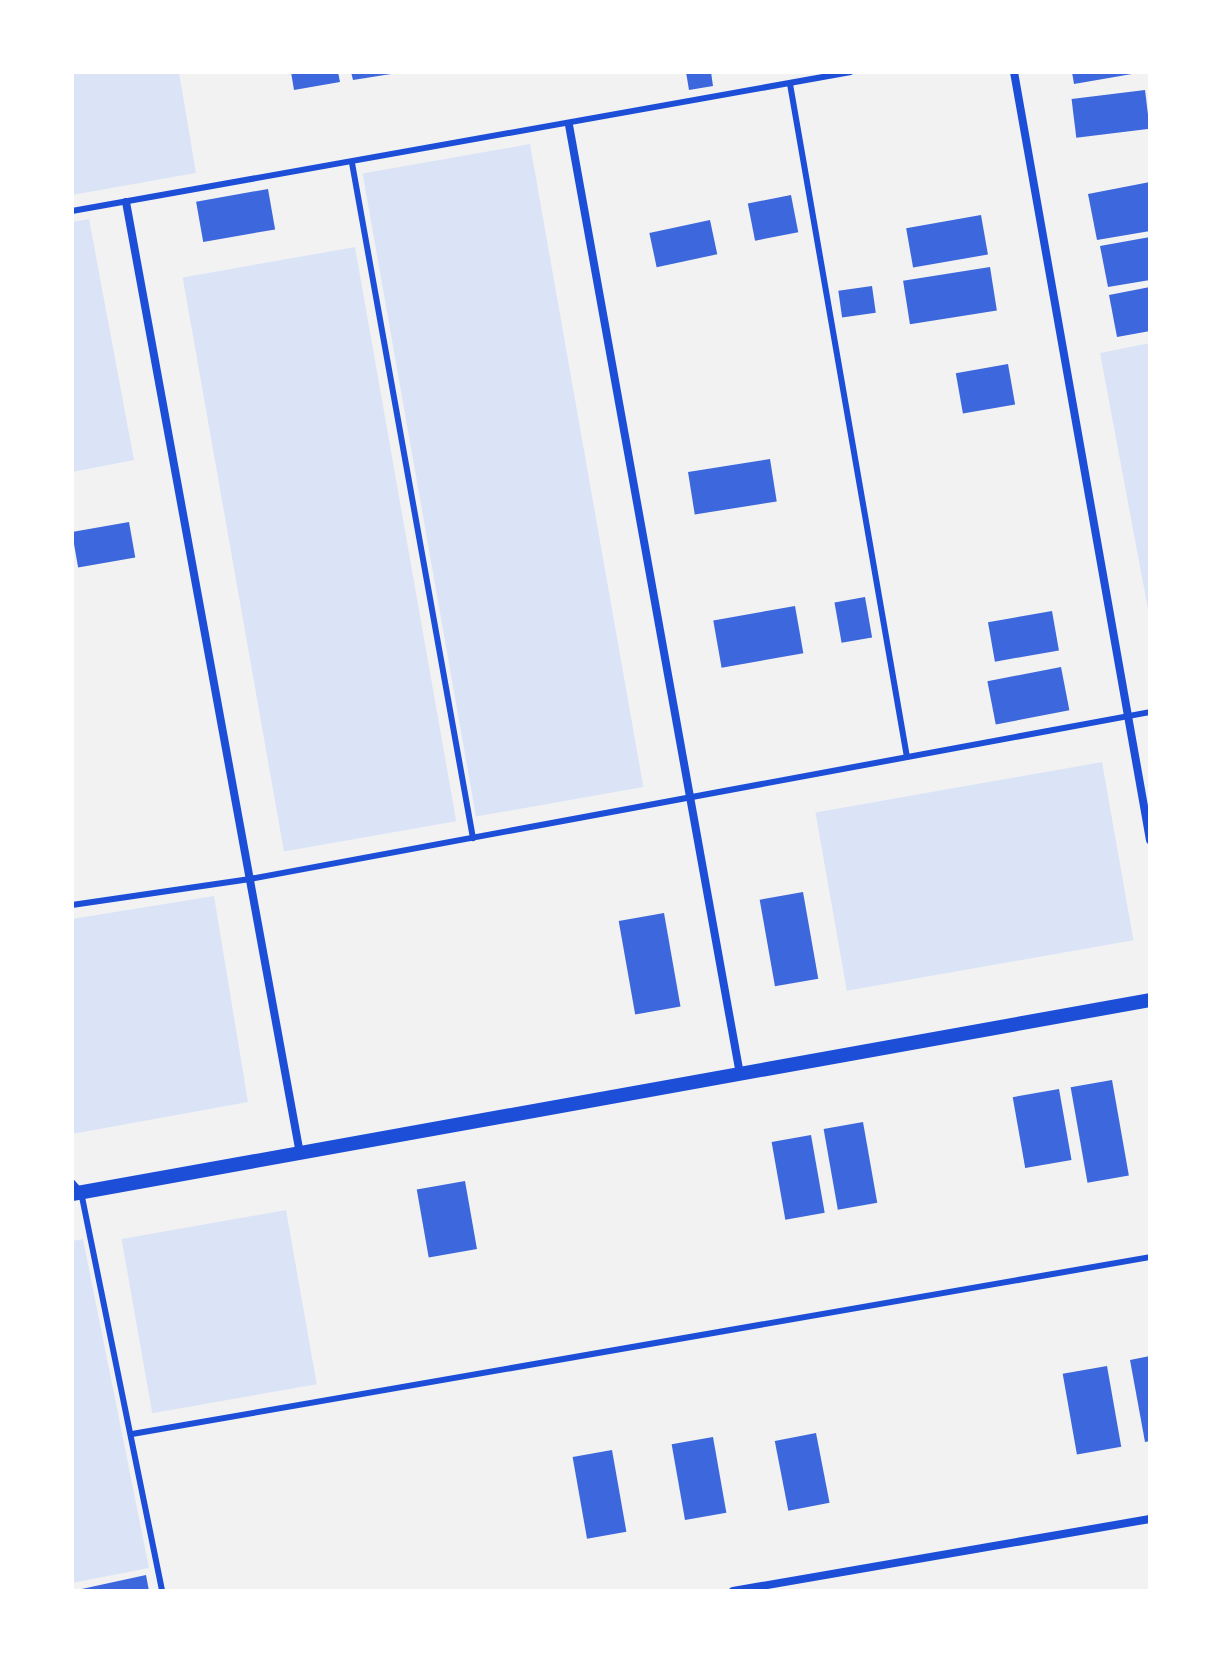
<!DOCTYPE html>
<html>
<head>
<meta charset="utf-8">
<style>
	body { margin:0 }
	#map { position:relative; width:1222px; height:1663px; overflow:hidden; background:#f2f2f2; font-family:"Alegreya Sans",sans-serif }
	div>[style] { position:absolute }
	[style*='--x'] { left:calc(var(--x)*1px); top:calc(var(--y)*1px); width:calc(var(--w)*1px); rotate:calc(var(--a)*1deg) }
	.green>* { inset:0; background:#dbe4f7; transform-origin:0 0 }
	.building>* { inset:0; background:#3d67dc; transform-origin:0 0 }
	.service>* { height:6px; margin:-3px; padding:0 3px; transform-origin:3px; border-radius:3px; background:#1d4ed8 }
	.minor>* { height:8px; margin:-4px; padding:0 4px; transform-origin:4px; border-radius:4px; background:#1d4ed8 }
	.tertiary>* { height:14px; margin:-7px; padding:0 7px; transform-origin:7px; border-radius:7px; background:#1d4ed8 }
	span { translate:-50% -50%; white-space:nowrap; text-align:center; line-height:1.15; -webkit-text-stroke:6px #fff; paint-order:stroke }
	.frame { position:absolute; inset:0; border:74px solid #fff; pointer-events:none }
</style>
</head>
<body>
<div id="map">
	<div class="green">
		<i style="clip-path:polygon(72px 72px,179px 72px,196px 173px,72px 195px)"></i>
		<i style="left:530px;top:144px;width:653px;height:170px;rotate:80deg"></i>
		<i style="clip-path:polygon(89px 219px,134px 460px,72px 472px,72px 222px)"></i>
		<i style="left:355px;top:247px;width:583px;height:175px;rotate:80deg"></i>
		<i style="clip-path:polygon(1150px 343px,1150px 620px,1100px 353px)"></i>
		<i style="left:1102px;top:762px;width:181px;height:291px;rotate:80deg"></i>
		<i style="clip-path:polygon(214px 896px,248px 1102px,72px 1134px,72px 919px)"></i>
		<i style="left:286px;top:1210px;width:177px;height:167px;rotate:80deg"></i>
		<i style="clip-path:polygon(83px 1239px,149px 1568px,72px 1583px,72px 1241px)"></i>
	</div>
	<div class="building">
		<i style="clip-path:polygon(291px 72px,338px 72px,340px 82px,294px 90px)"></i>
		<i style="clip-path:polygon(351px 72px,391px 72px,391px 74px,353px 80px)"></i>
		<i style="clip-path:polygon(686px 72px,711px 72px,713px 86px,689px 90px)"></i>
		<i style="clip-path:polygon(1072px 72px,1131px 72px,1132px 74px,1074px 84px)"></i>
		<i style="left:1145px;top:90px;width:39px;height:74px;rotate:83deg"></i>
		<i style="clip-path:polygon(1150px 182px,1150px 231px,1097px 240px,1088px 194px)"></i>
		<i style="left:268px;top:189px;width:41px;height:73px;rotate:80deg"></i>
		<i style="left:791px;top:195px;width:38px;height:44px;rotate:79deg"></i>
		<i style="left:981px;top:215px;width:40px;height:76px;rotate:80deg"></i>
		<i style="left:710px;top:220px;width:35px;height:62px;rotate:78deg"></i>
		<i style="clip-path:polygon(1150px 237px,1150px 280px,1108px 287px,1100px 246px)"></i>
		<i style="left:990px;top:267px;width:44px;height:88px;rotate:81deg"></i>
		<i style="left:872px;top:286px;width:27px;height:34px;rotate:82deg"></i>
		<i style="clip-path:polygon(1150px 287px,1150px 331px,1117px 337px,1109px 295px)"></i>
		<i style="left:1008px;top:364px;width:41px;height:53px;rotate:80deg"></i>
		<i style="left:770px;top:459px;width:43px;height:83px;rotate:81deg"></i>
		<i style="left:129px;top:522px;width:36px;height:58px;rotate:80deg"></i>
		<i style="left:865px;top:597px;width:41px;height:31px;rotate:80deg"></i>
		<i style="left:795px;top:606px;width:48px;height:83px;rotate:80deg"></i>
		<i style="left:1052px;top:611px;width:40px;height:65px;rotate:80deg"></i>
		<i style="left:1061px;top:667px;width:44px;height:75px;rotate:79deg"></i>
		<i style="left:803px;top:892px;width:88px;height:44px;rotate:80deg"></i>
		<i style="left:664px;top:913px;width:95px;height:46px;rotate:80deg"></i>
		<i style="left:1112px;top:1080px;width:97px;height:42px;rotate:80deg"></i>
		<i style="left:1059px;top:1089px;width:72px;height:47px;rotate:80deg"></i>
		<i style="left:863px;top:1122px;width:82px;height:40px;rotate:80deg"></i>
		<i style="left:811px;top:1135px;width:79px;height:40px;rotate:80deg"></i>
		<i style="left:465px;top:1181px;width:69px;height:49px;rotate:80deg"></i>
		<i style="clip-path:polygon(1150px 1356px,1150px 1441px,1145px 1442px,1130px 1360px)"></i>
		<i style="left:1107px;top:1366px;width:82px;height:45px;rotate:80deg"></i>
		<i style="left:816px;top:1433px;width:71px;height:42px;rotate:79deg"></i>
		<i style="left:713px;top:1437px;width:77px;height:42px;rotate:80deg"></i>
		<i style="left:612px;top:1450px;width:83px;height:40px;rotate:80deg"></i>
		<i style="clip-path:polygon(146px 1575px,149px 1591px,77px 1591px,77px 1590px)"></i>
	</div>
	<div class="service">
		<i style="--x:790;--y:84;--w:683;--a:80.14"></i>
		<i style="--x:352;--y:163;--w:686;--a:79.84"></i>
		<i style="--x:72;--y:211;--w:791;--a:-10.12"></i>
		<i style="--x:72;--y:905;--w:180;--a:-8.3"></i>
		<i style="--x:250;--y:879;--w:915;--a:-10.51"></i>
		<i style="--x:72;--y:1182;--w:13;--a:48"></i>
		<i style="--x:81;--y:1192;--w:407;--a:78.5"></i>
		<i style="--x:132;--y:1434;--w:1033;--a:-9.86"></i>
	</div>
	<div class="minor">
		<i style="--x:1014;--y:72;--w:780;--a:79.96"></i>
		<i style="--x:569;--y:125;--w:964;--a:79.79"></i>
		<i style="--x:126;--y:202;--w:968;--a:79.64"></i>
		<i style="--x:733;--y:1591;--w:423;--a:-9.8"></i>
	</div>
	<div class="tertiary">
		<i style="--x:72;--y:1194;--w:1095;--a:-10.2"></i>
	</div>
	<div class="frame"></div>
</div>
</body>
</html>
